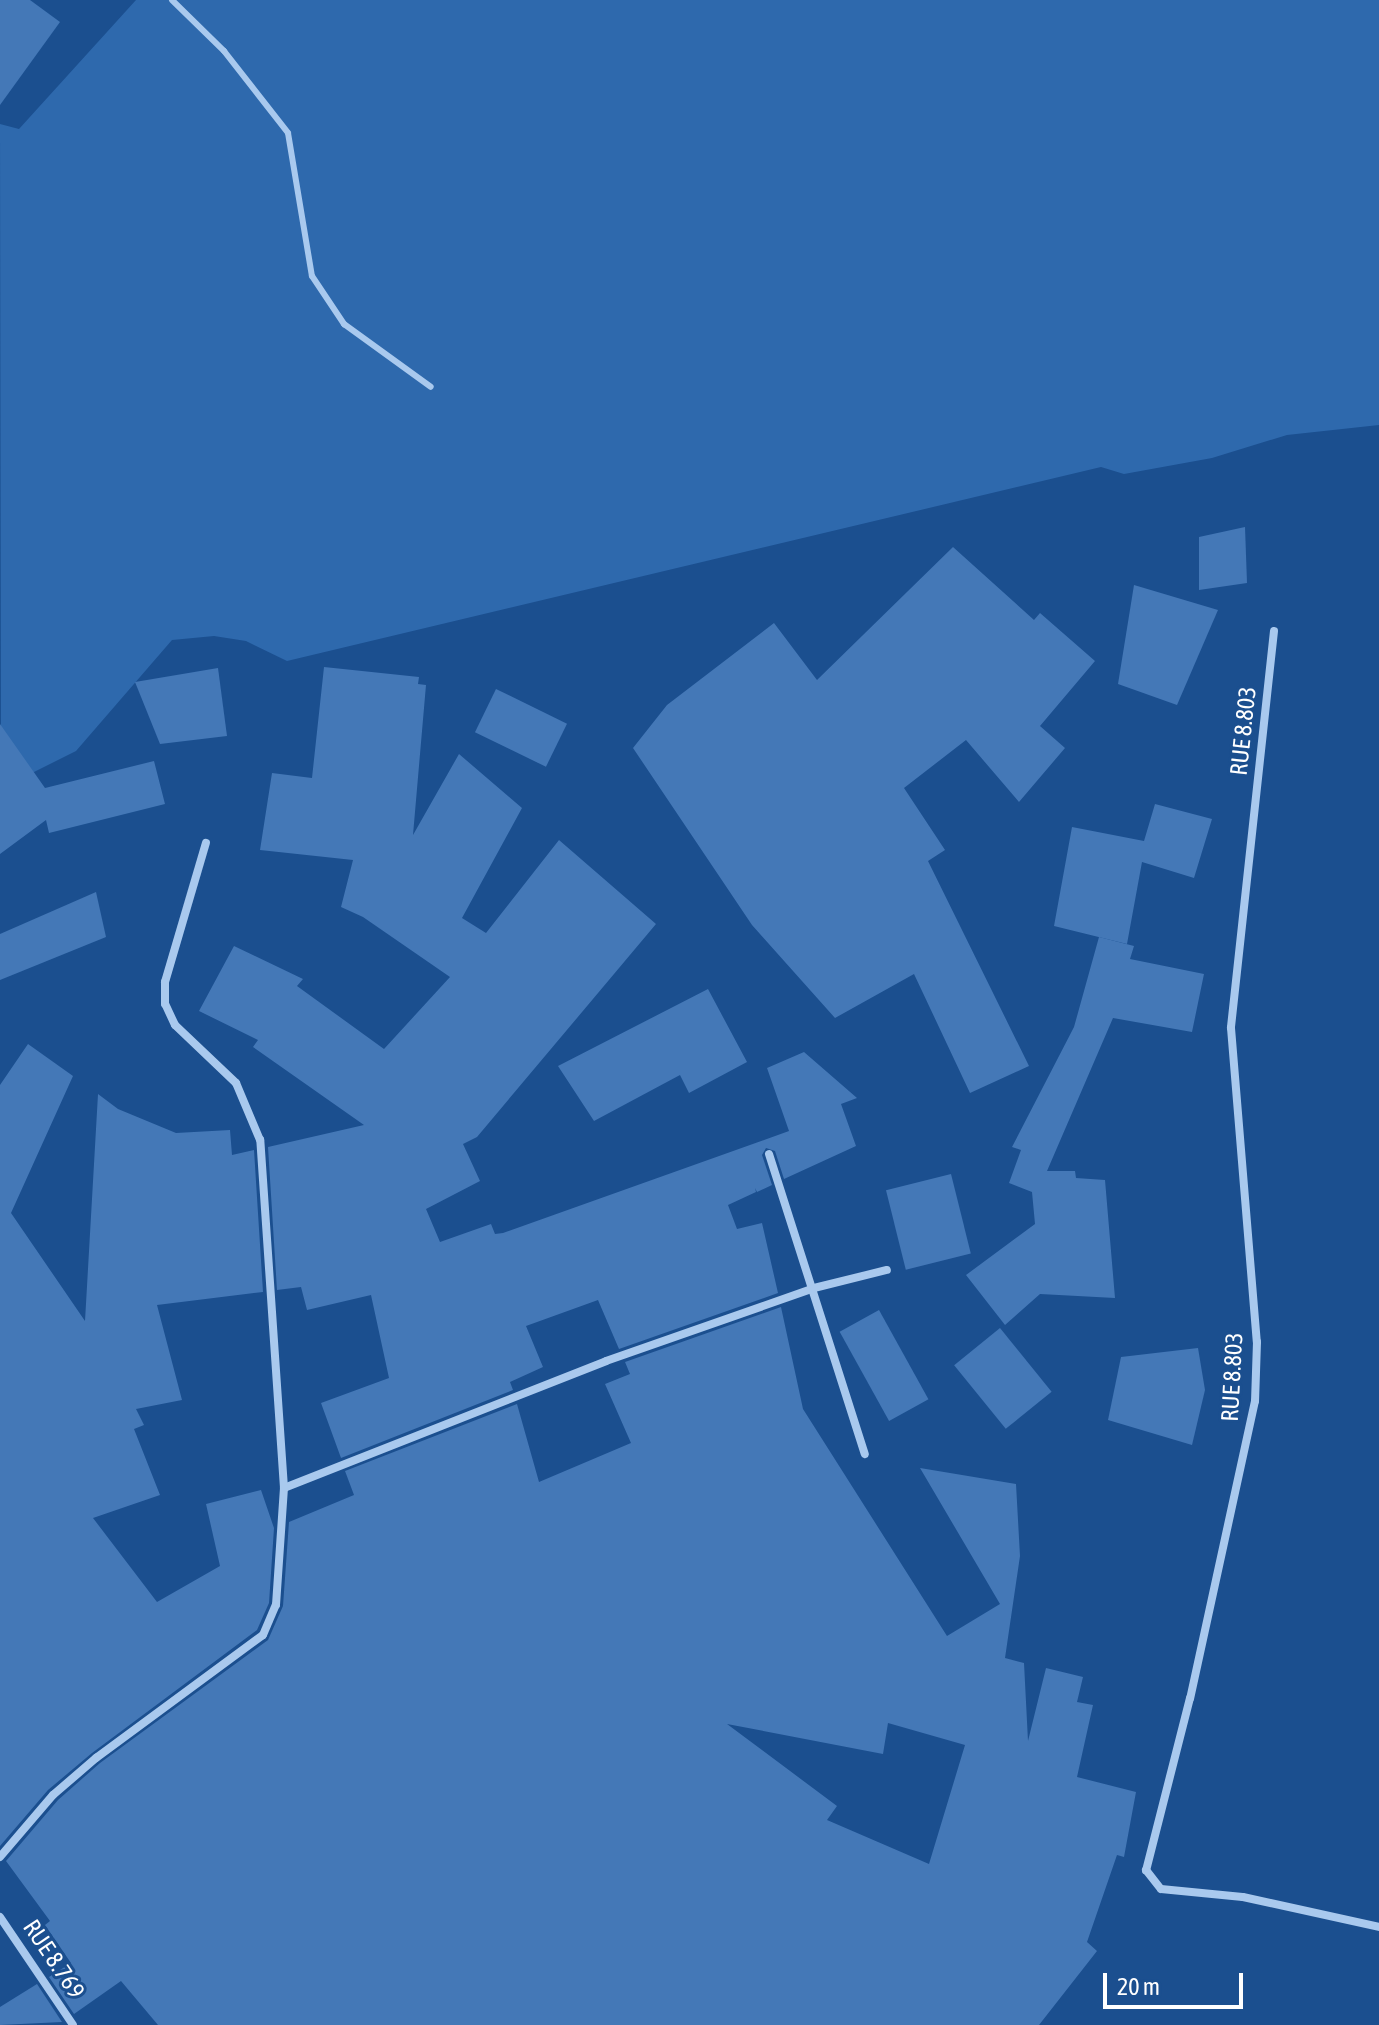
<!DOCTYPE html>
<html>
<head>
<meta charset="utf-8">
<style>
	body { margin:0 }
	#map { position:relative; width:1379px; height:2025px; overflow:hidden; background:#1b4f8f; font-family:"Asap Condensed",sans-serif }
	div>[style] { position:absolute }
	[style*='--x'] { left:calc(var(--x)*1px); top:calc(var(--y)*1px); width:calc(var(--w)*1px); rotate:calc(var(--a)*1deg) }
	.green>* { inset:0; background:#2e69ad }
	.building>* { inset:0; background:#4478b7; transform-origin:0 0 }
	.lane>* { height:6px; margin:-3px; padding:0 3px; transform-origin:3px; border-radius:3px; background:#a9c9ee }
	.street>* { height:8px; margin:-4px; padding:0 4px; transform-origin:4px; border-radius:4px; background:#a9c9ee }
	span { translate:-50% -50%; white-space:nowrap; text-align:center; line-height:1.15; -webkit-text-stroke:6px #1b4f8f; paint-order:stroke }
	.street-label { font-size:24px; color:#fff }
	.scale { position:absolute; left:1103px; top:1973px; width:140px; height:36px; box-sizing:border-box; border:4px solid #fff; border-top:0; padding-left:10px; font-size:24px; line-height:28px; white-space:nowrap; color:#fff; -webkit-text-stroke:6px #1b4f8f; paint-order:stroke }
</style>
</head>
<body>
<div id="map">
	<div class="green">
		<i style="clip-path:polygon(136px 0,1379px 0,1379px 425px,1287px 435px,1212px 458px,1124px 474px,1101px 467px,287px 661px,246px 641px,214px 636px,172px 640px,76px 751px,34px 772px,1px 775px,0 124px,19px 129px)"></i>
	</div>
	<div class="building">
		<i style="clip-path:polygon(0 0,30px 0,60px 22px,0 105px)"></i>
		<i style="clip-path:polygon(1245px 527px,1247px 583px,1199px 590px,1199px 537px)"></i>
		<i style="clip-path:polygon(953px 547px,1034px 620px,1040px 613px,1095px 661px,1040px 726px,1065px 748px,1019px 802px,966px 740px,904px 788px,945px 850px,928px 861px,1029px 1066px,970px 1093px,914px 974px,835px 1018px,752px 925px,633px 748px,667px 705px,774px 623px,817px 680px)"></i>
		<i style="clip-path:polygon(1134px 585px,1218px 610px,1177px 705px,1118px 684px)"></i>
		<i style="clip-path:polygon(324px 667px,419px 677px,418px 684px,426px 685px,413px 835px,459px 754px,522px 808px,462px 918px,486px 933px,559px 840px,656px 924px,477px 1137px,463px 1144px,480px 1181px,426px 1209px,440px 1242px,491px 1224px,495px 1234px,503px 1233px,789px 1131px,767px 1068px,804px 1052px,857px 1098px,841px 1104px,856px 1146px,784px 1179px,775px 1151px,766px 1148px,762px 1155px,772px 1185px,757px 1192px,755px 1188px,756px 1192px,728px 1205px,737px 1229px,762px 1223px,778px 1293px,619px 1349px,598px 1300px,526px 1326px,543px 1367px,510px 1382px,513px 1390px,341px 1458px,321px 1403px,389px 1378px,371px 1295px,307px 1310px,301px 1287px,277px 1290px,268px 1147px,364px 1125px,253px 1047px,258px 1040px,199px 1011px,234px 946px,303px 979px,297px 986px,384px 1049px,450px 977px,363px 917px,341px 907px,353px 860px,260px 850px,272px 773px,312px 778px)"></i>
		<i style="clip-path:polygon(218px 668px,227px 736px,160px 744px,135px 682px)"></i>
		<i style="left:496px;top:689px;width:79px;height:48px;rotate:26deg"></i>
		<i style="clip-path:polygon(0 724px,45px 788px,154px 761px,165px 804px,49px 833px,46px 820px,0 854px)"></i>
		<i style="clip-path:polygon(1155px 804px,1212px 819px,1194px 878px,1142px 862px,1127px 944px,1054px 926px,1072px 827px,1144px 841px)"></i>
		<i style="clip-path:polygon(96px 892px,106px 937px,0 980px,0 934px)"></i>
		<i style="clip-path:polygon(1099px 937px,1134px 946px,1130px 959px,1204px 974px,1192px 1032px,1113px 1018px,1047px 1171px,1075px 1171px,1076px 1178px,1105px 1180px,1115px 1298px,1040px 1294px,1005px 1325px,966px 1275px,1035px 1224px,1032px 1192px,1009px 1183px,1021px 1150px,1012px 1147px,1074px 1027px)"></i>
		<i style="clip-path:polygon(708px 989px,747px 1062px,689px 1093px,680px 1075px,594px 1121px,558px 1066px)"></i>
		<i style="clip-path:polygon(28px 1044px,73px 1076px,11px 1213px,85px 1321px,98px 1094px,118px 1109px,176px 1133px,230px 1130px,232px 1155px,254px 1150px,263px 1292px,157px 1305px,182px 1400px,136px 1409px,144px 1425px,134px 1429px,160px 1495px,93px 1518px,157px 1602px,220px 1566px,206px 1504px,261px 1490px,274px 1528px,269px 1603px,257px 1630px,92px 1753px,48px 1790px,0 1846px,0 1085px)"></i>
		<i style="left:951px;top:1174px;width:82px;height:67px;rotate:76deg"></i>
		<i style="clip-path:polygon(evenodd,781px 1307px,803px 1409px,947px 1636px,1000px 1604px,920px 1468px,1016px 1484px,1020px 1556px,1005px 1658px,1024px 1663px,1028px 1741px,1046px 1668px,1083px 1677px,1077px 1702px,1093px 1705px,1077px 1777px,1136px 1792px,1124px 1857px,1117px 1855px,1087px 1942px,1097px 1951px,1039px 2025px,158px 2025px,121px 1981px,74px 2014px,49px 1977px,71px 1963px,45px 1925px,50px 1921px,6px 1861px,58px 1800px,100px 1763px,268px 1640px,283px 1606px,289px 1522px,354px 1495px,345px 1471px,517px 1404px,539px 1482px,631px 1443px,605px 1384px,630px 1374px,625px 1362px,781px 1307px,888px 1723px,965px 1745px,929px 1864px,827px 1820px,837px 1806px,727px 1724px,883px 1754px,888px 1723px)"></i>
		<i style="left:879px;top:1310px;width:102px;height:45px;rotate:61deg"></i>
		<i style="left:1000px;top:1328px;width:82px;height:59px;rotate:51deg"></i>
		<i style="clip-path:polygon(1198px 1348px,1205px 1390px,1192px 1445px,1108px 1420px,1121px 1357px)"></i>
		<i style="clip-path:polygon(37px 1984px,62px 2022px,0 2025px,0 2007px)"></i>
	</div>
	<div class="lane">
		<i style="--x:172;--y:0;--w:73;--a:44.4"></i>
		<i style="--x:224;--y:51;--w:104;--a:52"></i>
		<i style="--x:288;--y:133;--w:145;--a:80.5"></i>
		<i style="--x:312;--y:276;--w:58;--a:56.3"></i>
		<i style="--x:344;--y:324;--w:107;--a:35.9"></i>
	</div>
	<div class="street">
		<i style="--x:1274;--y:631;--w:399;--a:96.2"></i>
		<i style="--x:1231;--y:1028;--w:315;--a:85.3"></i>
		<i style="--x:1257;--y:1342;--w:59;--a:91.9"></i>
		<i style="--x:1255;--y:1401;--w:304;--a:102.3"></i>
		<i style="--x:1190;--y:1698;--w:178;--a:104.3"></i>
		<i style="--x:1146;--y:1870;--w:24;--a:52"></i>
		<i style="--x:1161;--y:1889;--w:82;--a:5.6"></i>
		<i style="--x:1243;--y:1897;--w:139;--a:12.4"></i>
		<i style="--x:769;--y:1154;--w:315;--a:72.3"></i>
		<i style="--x:284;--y:1488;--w:346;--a:-21.5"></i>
		<i style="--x:606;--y:1361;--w:220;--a:-19.3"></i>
		<i style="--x:814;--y:1288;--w:75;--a:-13.9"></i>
		<i style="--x:0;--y:1857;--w:82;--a:-49.5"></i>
		<i style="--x:53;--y:1795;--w:57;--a:-40.7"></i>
		<i style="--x:96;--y:1758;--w:207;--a:-36.4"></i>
		<i style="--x:263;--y:1635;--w:33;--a:-67"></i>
		<i style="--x:276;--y:1605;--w:117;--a:-86.1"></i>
		<i style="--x:284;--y:1488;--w:349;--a:-93.9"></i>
		<i style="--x:260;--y:1140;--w:62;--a:-112.8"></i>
		<i style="--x:236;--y:1083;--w:84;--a:-136.4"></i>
		<i style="--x:175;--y:1025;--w:23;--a:-115"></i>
		<i style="--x:165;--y:1004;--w:22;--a:-90"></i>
		<i style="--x:165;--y:982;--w:145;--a:-73.6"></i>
		<i style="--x:0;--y:1917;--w:130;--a:55.9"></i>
	</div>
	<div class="street-label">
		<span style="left:1243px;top:731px;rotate:-84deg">RUE 8.803</span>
		<span style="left:1232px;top:1377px;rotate:-87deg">RUE 8.803</span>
		<span style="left:54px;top:1959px;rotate:56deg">RUE 8.769</span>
	</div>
	<div class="scale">20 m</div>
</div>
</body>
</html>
